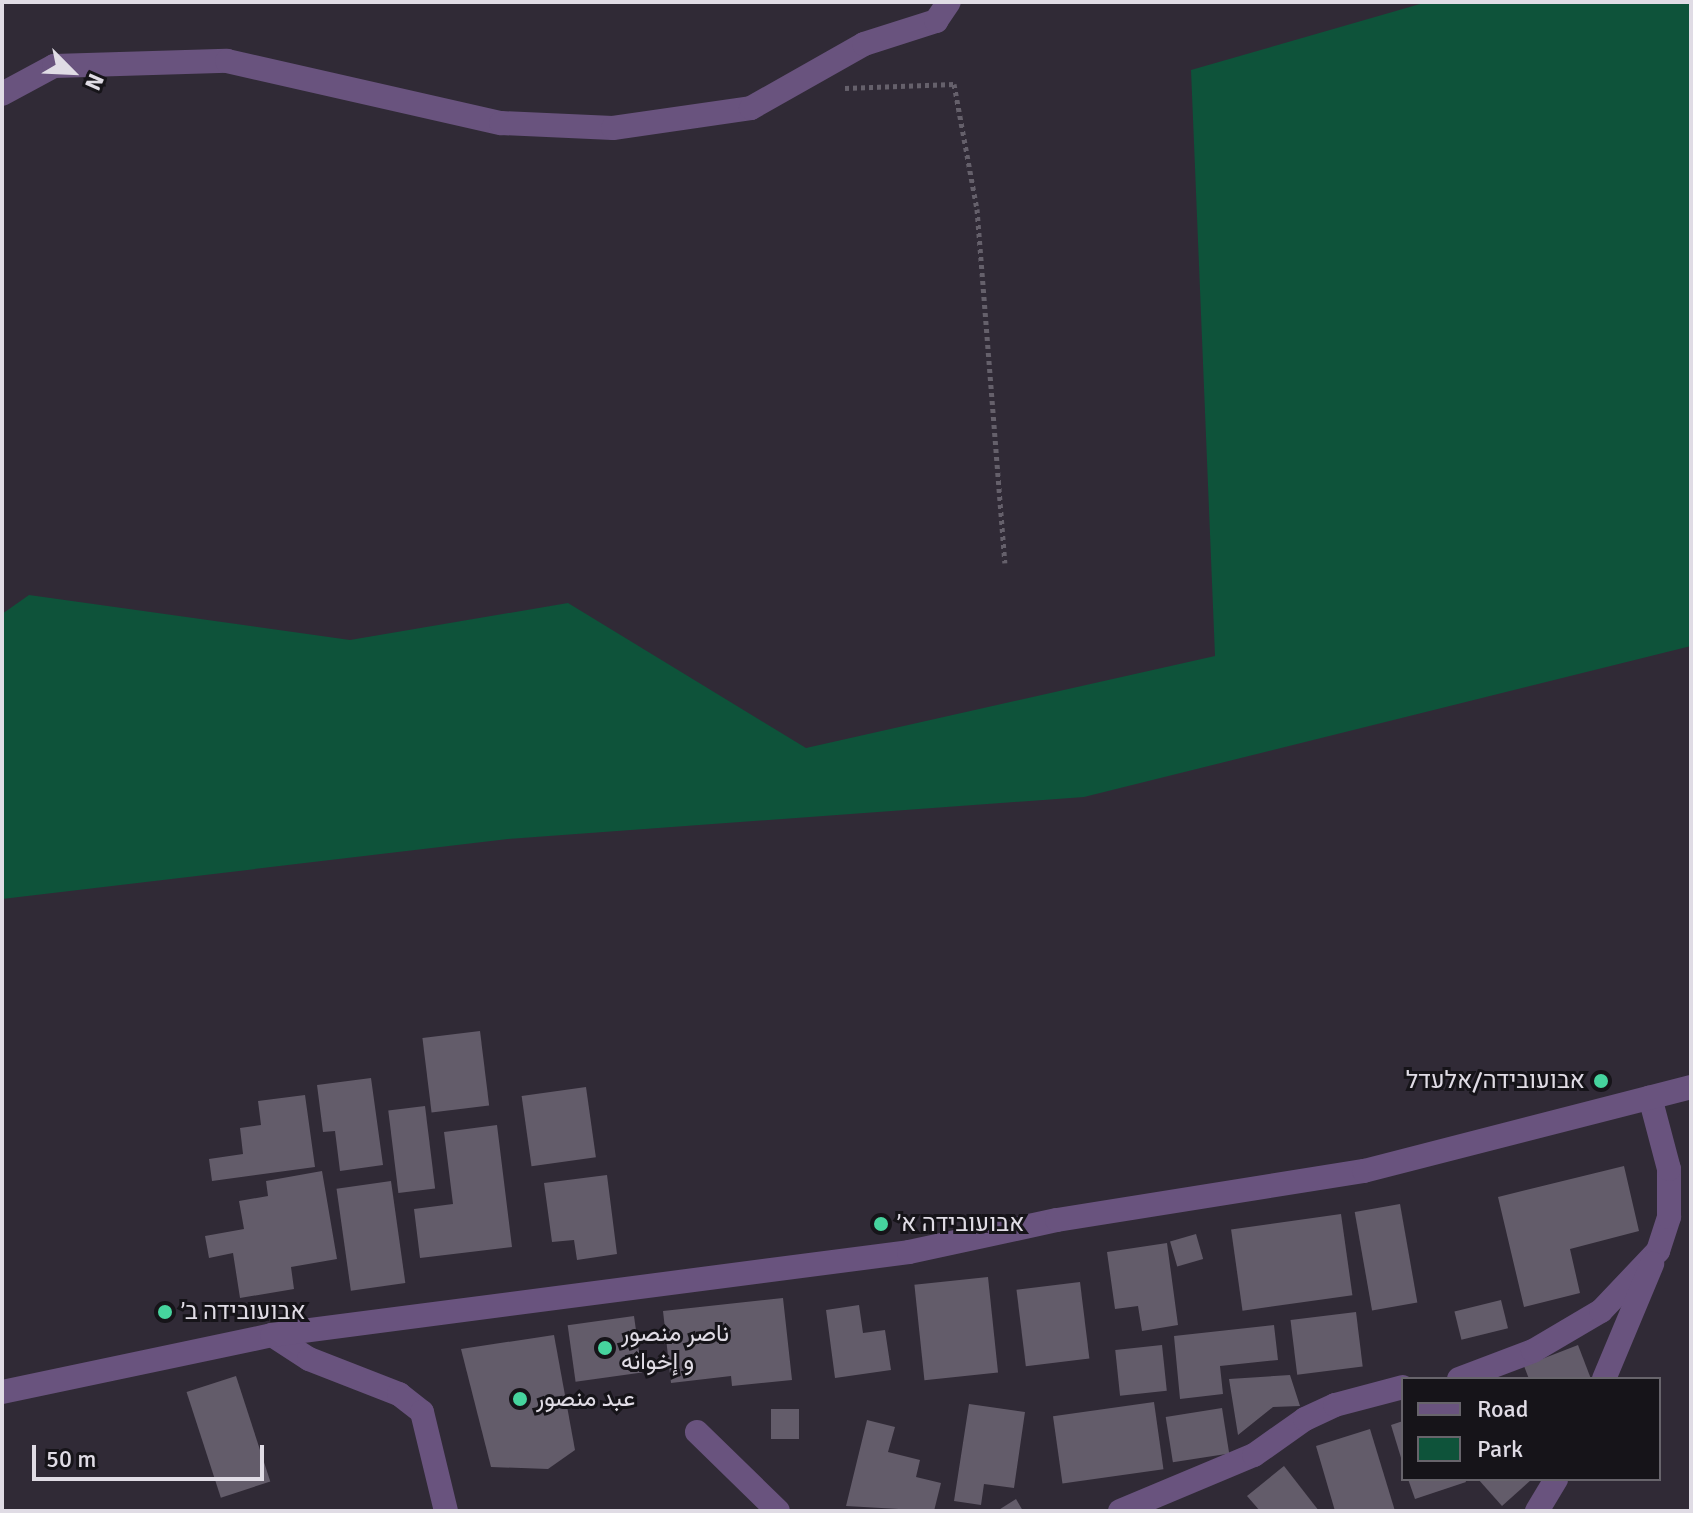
<!DOCTYPE html>
<html>
<head>
<meta charset="utf-8">
<style>
	body { margin:0 }
	#map { position:relative; width:1693px; height:1513px; overflow:hidden; background:#302a36; font-family:Signika,Vazirmatn,Heebo,sans-serif }
	div>[style] { position:absolute }
	[style*='--x'] { left:calc(var(--x)*1px); top:calc(var(--y)*1px); width:calc(var(--w)*1px); rotate:calc(var(--a)*1deg) }
	.green>* { inset:0; background:#0e533a }
	.building>* { inset:0; background:#635c6a; transform-origin:0 0 }
	.path>* { height:5px; margin-top:-2.5px; transform-origin:0; background:repeating-linear-gradient(90deg,#65606b 0 4px,transparent 0 8px) }
	.minor>* { height:24px; margin:-12px; padding:0 12px; transform-origin:12px; border-radius:12px; background:#69537e }
	.dots>* { width:22px; height:22px; translate:-50% -50%; box-sizing:border-box; border:4px solid #161419; border-radius:50% }
	span { translate:-50% -50%; white-space:nowrap; text-align:center; line-height:1.15; -webkit-text-stroke:6px #161419; paint-order:stroke }
	.poi-label { font-size:24px; color:#e0dce5 }
	.right { translate:-100% -50%; text-align:right }
	.left { translate:0 -50%; text-align:left }
	.frame { position:absolute; inset:0; border:4px solid #e0dce5; pointer-events:none }
	.legend { position:absolute; left:1401px; top:1377px; width:260px; height:104px; box-sizing:border-box; background:#161419; border:2px solid #67646b; margin:0; padding:10px 14px; list-style:none; font-size:24px; color:#e0dce5 }
	.legend li { display:flex; align-items:center; gap:16px; height:40px }
	.legend b { width:40px; border:2px solid #67646b }
	.north { position:absolute; left:32px; top:32px; width:80px; height:80px; -webkit-text-stroke:6px #161419; paint-order:stroke; rotate:114deg; font-size:22px; font-weight:700; line-height:32px; text-align:center; color:#e0dce5 }
	.north::after { content:''; display:block; margin:auto; width:28px; height:36px; background:#e0dce5; clip-path:polygon(50% 0,100% 100%,50% 72%,0 100%) }
	.scale { position:absolute; left:32px; top:1445px; width:232px; height:36px; box-sizing:border-box; border:4px solid #e0dce5; border-top:0; padding-left:10px; font-size:24px; line-height:28px; white-space:nowrap; color:#e0dce5; -webkit-text-stroke:6px #161419; paint-order:stroke }
</style>
</head>
<body>
<div id="map">
	<div class="green">
		<i style="clip-path:polygon(1427px 2px,1691px 2px,1691px 646px,1084px 797px,508px 839px,2px 899px,2px 614px,29px 595px,350px 640px,568px 603px,806px 748px,1215px 656px,1191px 70px)"></i>
	</div>
	<div class="building">
		<i style="left:480px;top:1031px;width:75px;height:58px;rotate:83deg"></i>
		<i style="clip-path:polygon(371px 1078px,383px 1165px,340px 1171px,335px 1131px,323px 1132px,317px 1085px)"></i>
		<i style="left:586px;top:1087px;width:71px;height:65px;rotate:82deg"></i>
		<i style="clip-path:polygon(305px 1095px,315px 1167px,212px 1181px,209px 1159px,243px 1154px,240px 1128px,261px 1125px,258px 1101px)"></i>
		<i style="left:425px;top:1106px;width:83px;height:37px;rotate:83deg"></i>
		<i style="clip-path:polygon(497px 1125px,512px 1247px,420px 1258px,414px 1209px,453px 1204px,444px 1132px)"></i>
		<i style="clip-path:polygon(1624px 1166px,1639px 1231px,1570px 1249px,1580px 1293px,1524px 1307px,1498px 1197px)"></i>
		<i style="clip-path:polygon(322px 1171px,337px 1259px,291px 1267px,294px 1289px,240px 1298px,233px 1253px,209px 1258px,205px 1236px,244px 1229px,239px 1201px,268px 1196px,266px 1181px)"></i>
		<i style="clip-path:polygon(607px 1175px,617px 1254px,577px 1260px,574px 1240px,552px 1242px,544px 1183px)"></i>
		<i style="left:391px;top:1181px;width:103px;height:55px;rotate:82deg"></i>
		<i style="left:1400px;top:1204px;width:100px;height:46px;rotate:80deg"></i>
		<i style="left:1341px;top:1214px;width:82px;height:111px;rotate:82deg"></i>
		<i style="left:1196px;top:1234px;width:26px;height:27px;rotate:74deg"></i>
		<i style="clip-path:polygon(1167px 1243px,1178px 1325px,1142px 1331px,1138px 1306px,1115px 1309px,1107px 1252px)"></i>
		<i style="left:988px;top:1277px;width:96px;height:74px;rotate:84deg"></i>
		<i style="left:1080px;top:1282px;width:77px;height:64px;rotate:83deg"></i>
		<i style="clip-path:polygon(783px 1298px,792px 1380px,732px 1386px,731px 1376px,671px 1383px,663px 1311px)"></i>
		<i style="left:1501px;top:1300px;width:29px;height:48px;rotate:76deg"></i>
		<i style="clip-path:polygon(859px 1305px,863px 1333px,885px 1330px,891px 1370px,835px 1378px,826px 1310px)"></i>
		<i style="left:1356px;top:1312px;width:55px;height:66px;rotate:83deg"></i>
		<i style="left:634px;top:1316px;width:57px;height:67px;rotate:82deg"></i>
		<i style="clip-path:polygon(1274px 1325px,1278px 1360px,1220px 1366px,1223px 1394px,1180px 1399px,1174px 1336px)"></i>
		<i style="clip-path:polygon(554px 1335px,575px 1450px,548px 1469px,491px 1467px,461px 1349px)"></i>
		<i style="left:1162px;top:1345px;width:46px;height:47px;rotate:84deg"></i>
		<i style="clip-path:polygon(1578px 1345px,1591px 1379px,1529px 1379px,1524px 1366px)"></i>
		<i style="clip-path:polygon(1290px 1375px,1300px 1406px,1273px 1407px,1238px 1435px,1229px 1379px)"></i>
		<i style="left:236px;top:1376px;width:111px;height:52px;rotate:72deg"></i>
		<i style="left:1154px;top:1402px;width:68px;height:102px;rotate:82deg"></i>
		<i style="clip-path:polygon(969px 1404px,1025px 1412px,1014px 1488px,984px 1484px,981px 1505px,954px 1501px)"></i>
		<i style="left:1222px;top:1408px;width:46px;height:57px;rotate:81deg"></i>
		<i style="left:771px;top:1409px;width:28px;height:30px"></i>
		<i style="clip-path:polygon(867px 1420px,895px 1427px,888px 1452px,920px 1460px,916px 1477px,941px 1483px,934px 1511px,846px 1506px)"></i>
		<i style="clip-path:polygon(1403px 1421px,1403px 1461px,1402px 1461px,1391px 1425px)"></i>
		<i style="clip-path:polygon(1370px 1429px,1395px 1511px,1335px 1511px,1316px 1446px)"></i>
		<i style="clip-path:polygon(1284px 1466px,1319px 1511px,1260px 1511px,1247px 1496px)"></i>
		<i style="clip-path:polygon(1408px 1479px,1465px 1479px,1466px 1482px,1415px 1499px)"></i>
		<i style="clip-path:polygon(1478px 1479px,1532px 1479px,1502px 1506px)"></i>
		<i style="clip-path:polygon(1016px 1499px,1023px 1511px,997px 1511px)"></i>
	</div>
	<div class="path">
		<i style="--x:845;--y:88;--w:109;--a:-2.1"></i>
		<i style="--x:954;--y:84;--w:127;--a:79.6"></i>
		<i style="--x:977;--y:209;--w:355;--a:85.5"></i>
	</div>
	<div class="minor">
		<i style="--x:2;--y:94;--w:59;--a:-28.3"></i>
		<i style="--x:54;--y:66;--w:173;--a:-1.7"></i>
		<i style="--x:227;--y:61;--w:281;--a:12.8"></i>
		<i style="--x:501;--y:123;--w:112;--a:2.6"></i>
		<i style="--x:613;--y:128;--w:139;--a:-8.2"></i>
		<i style="--x:751;--y:108;--w:130;--a:-29.5"></i>
		<i style="--x:864;--y:44;--w:76;--a:-17.7"></i>
		<i style="--x:936;--y:21;--w:23;--a:-56"></i>
		<i style="--x:272;--y:1335;--w:44;--a:33"></i>
		<i style="--x:309;--y:1359;--w:97;--a:21.3"></i>
		<i style="--x:399;--y:1394;--w:29;--a:38"></i>
		<i style="--x:422;--y:1412;--w:102;--a:76.4"></i>
		<i style="--x:1459;--y:1379;--w:79;--a:-20.7"></i>
		<i style="--x:1533;--y:1351;--w:79;--a:-30.5"></i>
		<i style="--x:1601;--y:1311;--w:83;--a:-46.5"></i>
		<i style="--x:1658;--y:1251;--w:36;--a:-72"></i>
		<i style="--x:1669;--y:1217;--w:48;--a:-90"></i>
		<i style="--x:1669;--y:1169;--w:74;--a:-104.8"></i>
		<i style="--x:1604;--y:1379;--w:125;--a:-67.3"></i>
		<i style="--x:2;--y:1392;--w:276;--a:-11.9"></i>
		<i style="--x:272;--y:1335;--w:642;--a:-7.42"></i>
		<i style="--x:909;--y:1252;--w:151;--a:-12.2"></i>
		<i style="--x:1057;--y:1220;--w:311;--a:-9.1"></i>
		<i style="--x:1364;--y:1171;--w:338;--a:-14.4"></i>
		<i style="--x:697;--y:1432;--w:113;--a:44.3"></i>
		<i style="--x:1120;--y:1511;--w:145;--a:-22.7"></i>
		<i style="--x:1254;--y:1455;--w:62;--a:-35.2"></i>
		<i style="--x:1305;--y:1419;--w:33;--a:-25"></i>
		<i style="--x:1335;--y:1405;--w:70;--a:-14.8"></i>
		<i style="--x:1537;--y:1511;--w:37;--a:-59"></i>
	</div>
	<div class="dots">
		<i style="left:1601px;top:1081px;background:#46d49e"></i>
		<i style="left:881px;top:1224px;background:#46d49e"></i>
		<i style="left:165px;top:1312px;background:#46d49e"></i>
		<i style="left:605px;top:1348px;background:#46d49e"></i>
		<i style="left:520px;top:1399px;background:#46d49e"></i>
	</div>
	<div class="poi-label">
		<span class="right" style="left:1585px;top:1081px">אבועובידה/אלעדל</span>
		<span class="left" style="left:897px;top:1224px">אבועובידה א׳</span>
		<span class="left" style="left:181px;top:1312px">אבועובידה ב׳</span>
		<span class="left" style="left:621px;top:1348px">ناصر منصور<br>و إخوانه</span>
		<span class="left" style="left:536px;top:1399px">عبد منصور</span>
	</div>
	<div class="frame"></div>
	<ul class="legend">
	<li><b style="height:10px;background:#69537e"></b>Road</li>
	<li><b style="height:22px;background:#0e533a"></b>Park</li>
	</ul>
	<div class="north">N</div>
	<div class="scale">50 m</div>
</div>
</body>
</html>
